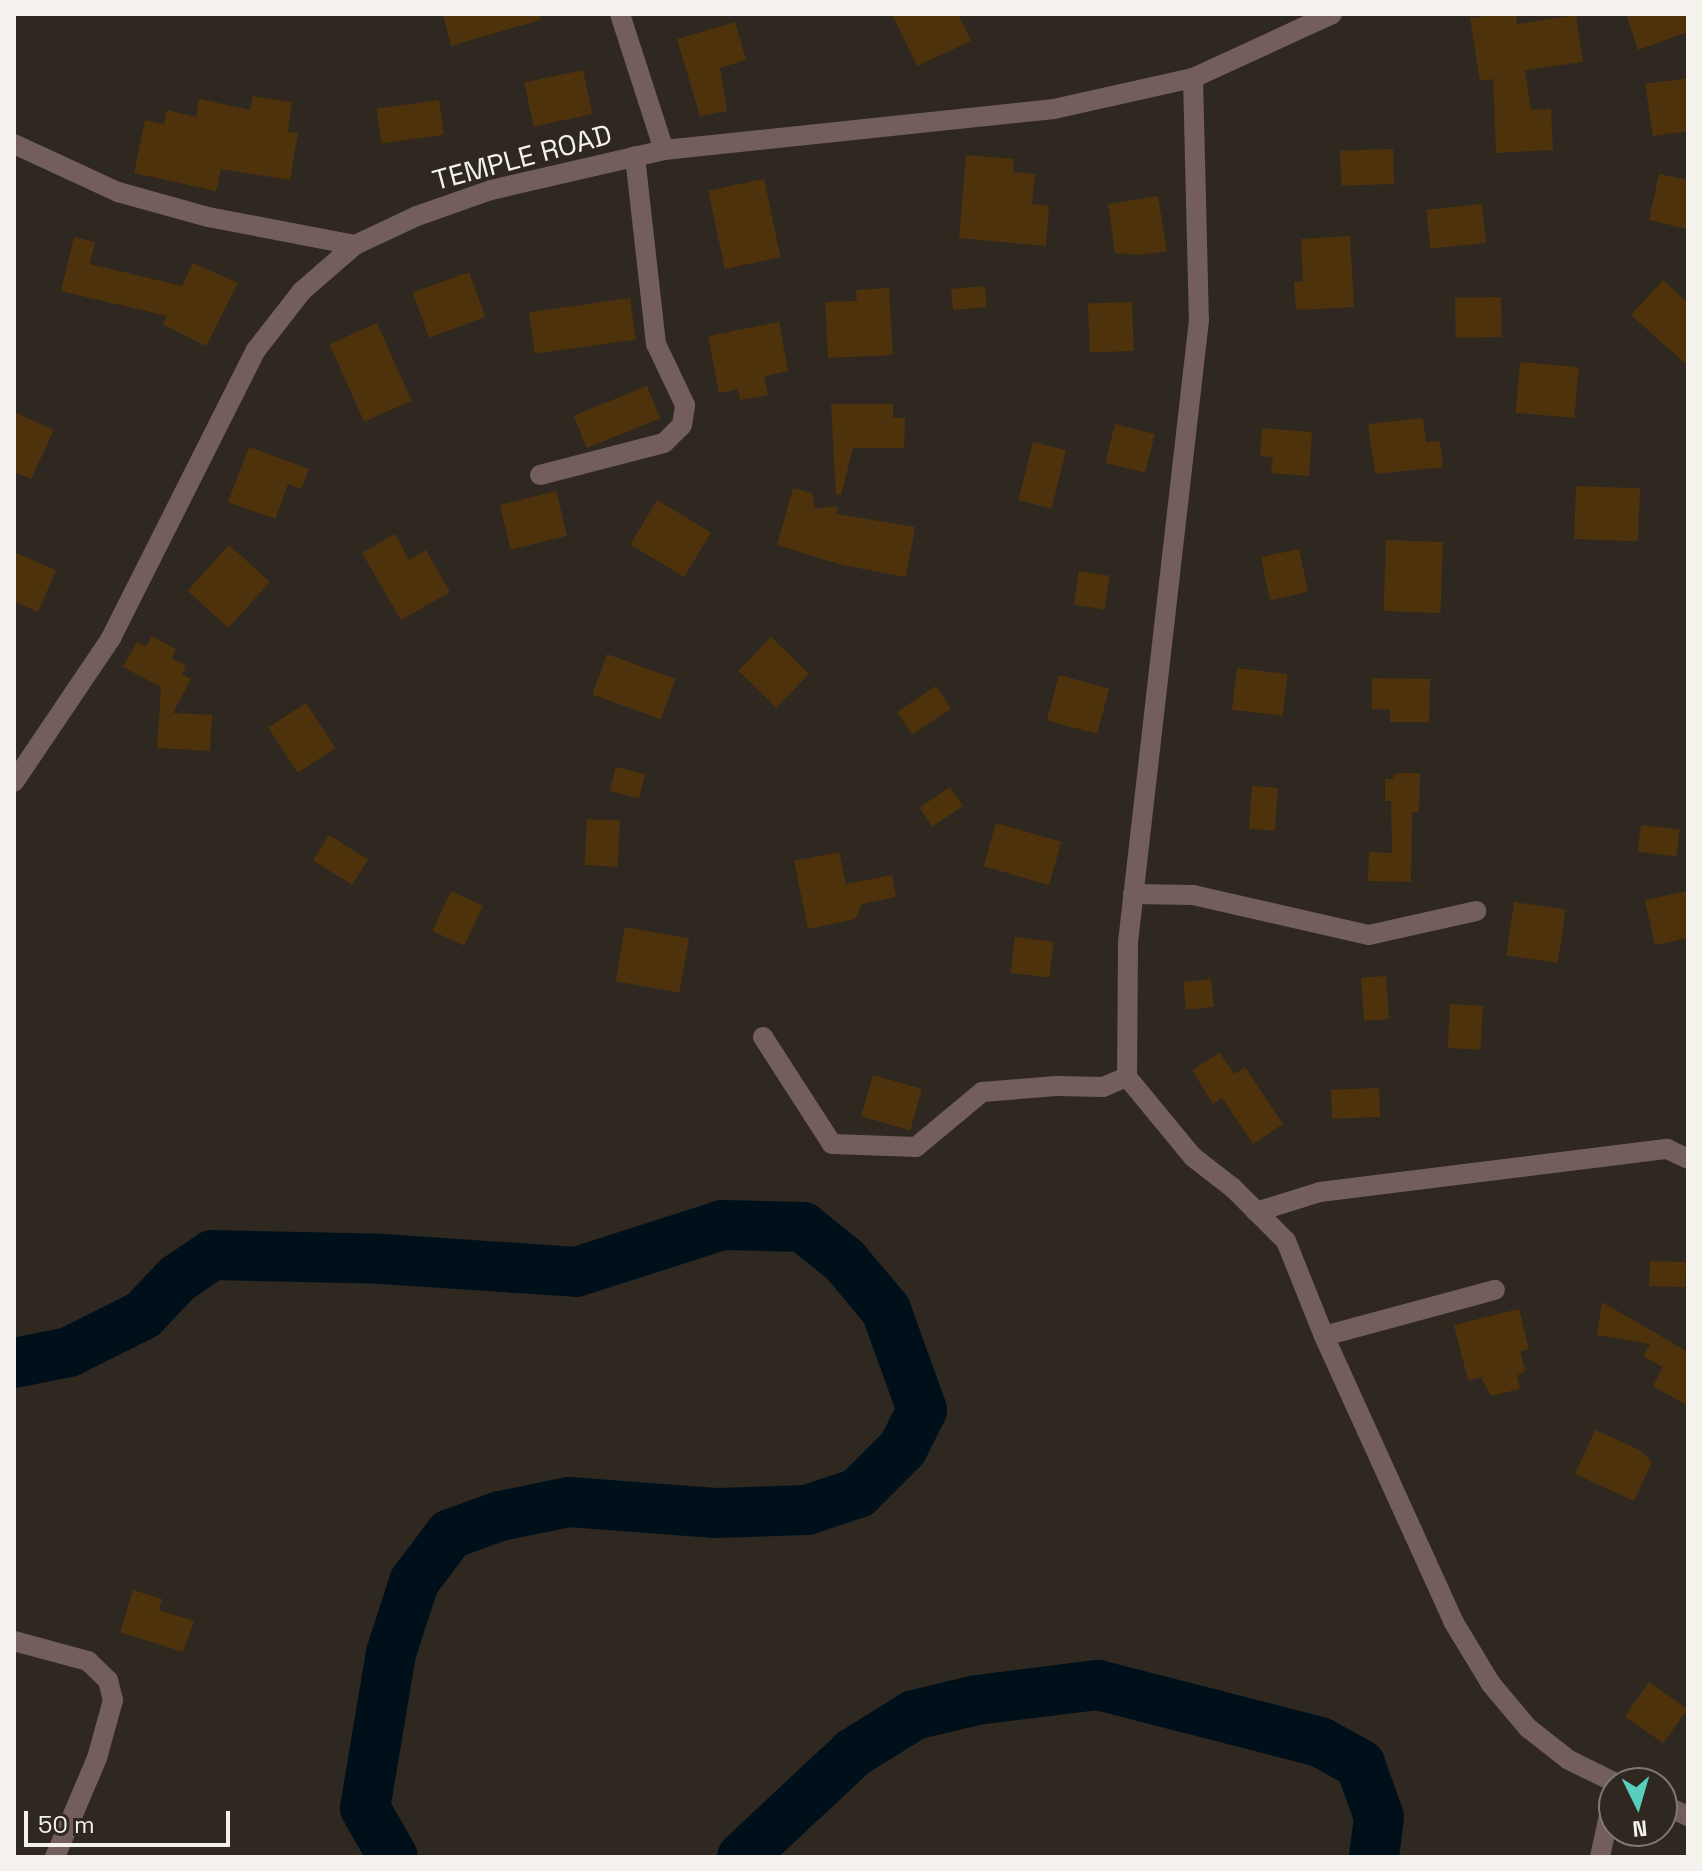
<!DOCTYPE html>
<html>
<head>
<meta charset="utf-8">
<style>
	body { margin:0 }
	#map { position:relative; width:1702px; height:1871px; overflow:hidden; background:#2e2821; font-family:"Space Grotesk",sans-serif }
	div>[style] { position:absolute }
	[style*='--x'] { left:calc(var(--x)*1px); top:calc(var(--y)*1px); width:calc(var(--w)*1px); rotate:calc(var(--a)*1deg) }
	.river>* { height:50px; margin:-25px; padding:0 25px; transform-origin:25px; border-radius:25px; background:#00101b }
	.building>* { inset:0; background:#4e320c; transform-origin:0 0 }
	.minor>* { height:20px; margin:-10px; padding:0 10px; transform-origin:10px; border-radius:10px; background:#745e5d }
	span { translate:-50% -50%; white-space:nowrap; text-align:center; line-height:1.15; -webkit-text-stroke:6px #2e2821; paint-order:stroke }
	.street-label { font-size:28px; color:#f5f1ec }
	.frame { position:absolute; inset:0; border:16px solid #f5f1ec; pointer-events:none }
	.north { position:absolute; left:1598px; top:1767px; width:80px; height:80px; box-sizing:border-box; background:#2e2821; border:2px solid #7e7872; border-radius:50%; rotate:175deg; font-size:22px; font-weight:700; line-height:32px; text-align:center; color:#f5f1ec }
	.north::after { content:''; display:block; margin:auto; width:28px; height:36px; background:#59cebf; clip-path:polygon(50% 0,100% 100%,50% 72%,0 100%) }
	.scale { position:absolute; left:24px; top:1811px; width:206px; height:36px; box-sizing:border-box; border:4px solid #f5f1ec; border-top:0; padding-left:10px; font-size:24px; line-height:28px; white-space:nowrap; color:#f5f1ec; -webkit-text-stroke:6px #2e2821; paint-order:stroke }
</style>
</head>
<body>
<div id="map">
	<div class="river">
		<i style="--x:14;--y:1363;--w:56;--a:-11.3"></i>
		<i style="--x:69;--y:1352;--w:83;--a:-26.6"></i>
		<i style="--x:143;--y:1315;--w:50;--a:-46.6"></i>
		<i style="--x:177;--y:1279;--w:42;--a:-34.4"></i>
		<i style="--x:212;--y:1255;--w:170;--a:1.3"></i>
		<i style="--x:382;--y:1259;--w:194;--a:3.8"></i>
		<i style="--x:576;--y:1272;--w:153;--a:-17.8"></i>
		<i style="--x:722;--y:1225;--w:81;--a:1.4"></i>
		<i style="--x:803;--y:1227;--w:54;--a:39"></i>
		<i style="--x:845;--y:1261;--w:64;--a:50.1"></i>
		<i style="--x:886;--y:1310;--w:106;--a:70.2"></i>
		<i style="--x:922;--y:1410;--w:42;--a:116.6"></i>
		<i style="--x:903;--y:1448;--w:64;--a:135"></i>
		<i style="--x:858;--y:1493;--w:54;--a:161.6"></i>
		<i style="--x:807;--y:1510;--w:92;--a:178.1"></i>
		<i style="--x:715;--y:1513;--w:146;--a:-175.7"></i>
		<i style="--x:569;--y:1502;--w:70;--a:168.5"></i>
		<i style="--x:500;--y:1516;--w:53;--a:160.2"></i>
		<i style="--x:450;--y:1534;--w:60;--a:126.9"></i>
		<i style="--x:414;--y:1582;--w:75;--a:107.9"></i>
		<i style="--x:391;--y:1653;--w:157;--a:99.5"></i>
		<i style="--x:365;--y:1808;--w:56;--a:60.3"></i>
		<i style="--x:742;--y:1857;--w:152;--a:-43.1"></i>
		<i style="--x:853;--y:1753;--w:72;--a:-31.9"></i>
		<i style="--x:914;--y:1715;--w:65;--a:-13.4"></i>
		<i style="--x:977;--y:1700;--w:122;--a:-7.1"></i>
		<i style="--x:1098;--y:1685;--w:229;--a:14.4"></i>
		<i style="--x:1320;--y:1742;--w:46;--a:28.8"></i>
		<i style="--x:1360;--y:1764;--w:56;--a:70.3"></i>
		<i style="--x:1379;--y:1817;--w:40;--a:97.1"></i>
	</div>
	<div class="building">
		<i style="clip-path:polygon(443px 14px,539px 14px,540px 20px,451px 46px)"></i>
		<i style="clip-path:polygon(892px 14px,958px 14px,971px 41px,917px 66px)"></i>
		<i style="clip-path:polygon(1496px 14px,1516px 14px,1517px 24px,1576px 15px,1583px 62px,1525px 70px,1531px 110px,1551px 109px,1553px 150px,1496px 153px,1493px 79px,1480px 81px,1470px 18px)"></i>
		<i style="clip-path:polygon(1626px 14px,1688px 14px,1688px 32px,1638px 50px)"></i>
		<i style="clip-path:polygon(735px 22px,746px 60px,720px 68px,727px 111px,700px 116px,677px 39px)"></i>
		<i style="left:583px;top:70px;width:45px;height:60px;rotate:78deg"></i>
		<i style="clip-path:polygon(1688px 78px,1688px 131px,1653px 136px,1645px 84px)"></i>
		<i style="clip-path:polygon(253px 96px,292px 102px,288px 132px,298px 133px,290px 180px,221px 169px,216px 191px,134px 173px,145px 120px,164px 124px,167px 110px,196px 117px,199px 99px,250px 110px)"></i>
		<i style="left:439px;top:100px;width:35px;height:63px;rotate:82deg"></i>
		<i style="left:1393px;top:149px;width:35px;height:53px;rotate:88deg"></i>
		<i style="clip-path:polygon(966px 155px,1014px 159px,1013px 172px,1035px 174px,1032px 204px,1049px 206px,1046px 246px,959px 238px)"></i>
		<i style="clip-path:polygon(1659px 174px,1688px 180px,1688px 229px,1649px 220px)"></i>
		<i style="left:764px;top:179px;width:80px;height:57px;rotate:78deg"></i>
		<i style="clip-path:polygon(1158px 196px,1167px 251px,1140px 255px,1115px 253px,1108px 204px)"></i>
		<i style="left:1482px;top:204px;width:39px;height:56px;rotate:84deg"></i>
		<i style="clip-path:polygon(1350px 236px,1354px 307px,1296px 310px,1294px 282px,1303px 281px,1301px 239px)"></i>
		<i style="clip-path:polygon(74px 237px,95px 242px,90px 264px,182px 286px,193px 263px,238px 283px,206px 346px,162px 324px,167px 316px,61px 291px)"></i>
		<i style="left:469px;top:272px;width:48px;height:60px;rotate:70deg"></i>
		<i style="clip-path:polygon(1663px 280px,1688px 303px,1688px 366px,1631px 315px)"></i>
		<i style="left:985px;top:286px;width:21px;height:34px;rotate:85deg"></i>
		<i style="clip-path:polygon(889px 288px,893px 355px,828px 358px,825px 302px,857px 301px,856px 290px)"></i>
		<i style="left:1501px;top:297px;width:40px;height:46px;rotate:89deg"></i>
		<i style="left:630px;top:298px;width:42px;height:102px;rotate:82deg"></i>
		<i style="left:1132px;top:302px;width:49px;height:44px;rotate:88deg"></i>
		<i style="clip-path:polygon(779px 322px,788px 371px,764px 376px,768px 395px,740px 400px,738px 389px,719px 393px,708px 336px)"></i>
		<i style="left:377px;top:323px;width:85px;height:52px;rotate:66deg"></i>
		<i style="left:1520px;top:362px;width:59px;height:51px;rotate:5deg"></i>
		<i style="left:647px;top:386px;width:35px;height:79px;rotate:68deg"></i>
		<i style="clip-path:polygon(831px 404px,893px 404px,893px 418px,905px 418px,904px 448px,853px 448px,841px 495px,836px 495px)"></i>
		<i style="clip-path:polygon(14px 412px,54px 430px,31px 479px,14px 472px)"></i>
		<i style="clip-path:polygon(1423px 418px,1426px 442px,1440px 441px,1443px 467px,1375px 474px,1368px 424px)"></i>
		<i style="left:1115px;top:424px;width:41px;height:40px;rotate:14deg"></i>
		<i style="clip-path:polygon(1262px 428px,1312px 432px,1309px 476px,1271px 473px,1273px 457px,1260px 456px)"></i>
		<i style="left:1033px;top:442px;width:34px;height:60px;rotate:14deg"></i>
		<i style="clip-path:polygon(249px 447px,309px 469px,301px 489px,288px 484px,275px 519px,228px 502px)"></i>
		<i style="left:1576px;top:486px;width:64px;height:53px;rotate:2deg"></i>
		<i style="clip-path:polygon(793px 488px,812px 493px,815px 509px,838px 506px,836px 514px,915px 527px,906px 577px,842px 565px,777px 545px)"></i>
		<i style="left:556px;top:491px;width:46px;height:58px;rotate:76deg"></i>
		<i style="left:657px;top:500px;width:63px;height:52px;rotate:31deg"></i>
		<i style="clip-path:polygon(395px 534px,409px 560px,426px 550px,450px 592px,401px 620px,362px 553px)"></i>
		<i style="left:1386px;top:540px;width:57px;height:71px;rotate:2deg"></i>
		<i style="left:229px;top:545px;width:55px;height:62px;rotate:42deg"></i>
		<i style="left:1299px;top:549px;width:44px;height:39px;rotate:78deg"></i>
		<i style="clip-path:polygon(14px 552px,56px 570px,38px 612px,14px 601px)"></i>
		<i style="left:1079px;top:571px;width:31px;height:34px;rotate:9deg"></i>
		<i style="clip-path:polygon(152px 636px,176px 649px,172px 658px,186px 666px,182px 674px,191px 679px,173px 713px,212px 715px,210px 751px,157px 748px,161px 687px,123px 667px,137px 642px,146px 647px)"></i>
		<i style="left:771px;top:637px;width:53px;height:47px;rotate:44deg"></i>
		<i style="left:607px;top:654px;width:73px;height:43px;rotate:20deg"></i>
		<i style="left:1237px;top:668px;width:51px;height:42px;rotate:7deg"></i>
		<i style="left:1059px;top:675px;width:52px;height:47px;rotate:15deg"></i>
		<i style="clip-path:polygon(1372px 678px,1430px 679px,1429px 722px,1390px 722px,1390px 710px,1372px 709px)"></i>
		<i style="left:936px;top:686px;width:27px;height:47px;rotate:56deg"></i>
		<i style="left:306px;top:703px;width:54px;height:45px;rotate:57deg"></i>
		<i style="left:616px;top:767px;width:30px;height:25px;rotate:14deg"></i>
		<i style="clip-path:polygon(1396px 773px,1420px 773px,1419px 812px,1412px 812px,1411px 882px,1368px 881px,1369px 852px,1392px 853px,1391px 801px,1385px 801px,1385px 779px,1392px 779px)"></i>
		<i style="left:1252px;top:786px;width:26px;height:43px;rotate:4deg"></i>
		<i style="left:950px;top:787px;width:23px;height:37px;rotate:56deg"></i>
		<i style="left:587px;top:819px;width:33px;height:46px;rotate:3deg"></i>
		<i style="left:996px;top:823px;width:68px;height:45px;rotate:16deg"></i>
		<i style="left:1641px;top:825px;width:39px;height:27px;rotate:7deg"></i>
		<i style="left:329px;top:835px;width:46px;height:30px;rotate:32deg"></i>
		<i style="clip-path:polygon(839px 852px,846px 884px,892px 875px,896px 897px,862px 904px,855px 919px,808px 929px,794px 861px)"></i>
		<i style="left:451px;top:891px;width:35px;height:44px;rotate:25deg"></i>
		<i style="clip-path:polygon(1688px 891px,1688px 938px,1655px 945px,1645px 900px)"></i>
		<i style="left:1514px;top:902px;width:52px;height:54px;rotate:8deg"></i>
		<i style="left:625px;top:927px;width:65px;height:55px;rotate:10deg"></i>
		<i style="left:1015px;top:937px;width:39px;height:36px;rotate:7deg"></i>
		<i style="left:1386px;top:976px;width:43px;height:25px;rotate:86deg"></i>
		<i style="left:1211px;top:979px;width:28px;height:28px;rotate:84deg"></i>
		<i style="left:1450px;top:1004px;width:33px;height:44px;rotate:3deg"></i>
		<i style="clip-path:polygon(1220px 1053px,1234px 1074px,1245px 1067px,1283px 1124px,1253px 1144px,1222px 1098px,1213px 1104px,1192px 1070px)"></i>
		<i style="left:873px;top:1075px;width:51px;height:43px;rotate:16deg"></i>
		<i style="left:1379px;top:1088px;width:29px;height:48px;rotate:88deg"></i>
		<i style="left:1650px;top:1261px;width:36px;height:25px;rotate:2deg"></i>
		<i style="clip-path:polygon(1602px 1302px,1688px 1352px,1688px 1406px,1653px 1386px,1663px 1367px,1643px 1356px,1650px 1344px,1597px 1335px)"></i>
		<i style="clip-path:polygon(1519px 1309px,1529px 1349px,1520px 1351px,1525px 1371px,1517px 1376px,1520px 1389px,1491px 1396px,1481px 1377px,1468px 1380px,1454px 1325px)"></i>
		<i style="clip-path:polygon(1595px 1430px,1640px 1450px,1652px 1462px,1634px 1501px,1575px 1474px)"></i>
		<i style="clip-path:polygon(133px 1590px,162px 1599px,159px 1610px,194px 1621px,183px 1652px,120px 1632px)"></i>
		<i style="left:1649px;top:1682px;width:47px;height:42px;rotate:35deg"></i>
	</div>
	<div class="minor">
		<i style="--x:620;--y:14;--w:143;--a:72.1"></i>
		<i style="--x:1193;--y:78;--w:242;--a:88.6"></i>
		<i style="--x:1199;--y:320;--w:626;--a:96.51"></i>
		<i style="--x:1128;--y:942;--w:135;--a:90.4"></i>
		<i style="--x:1127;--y:1077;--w:104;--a:50.5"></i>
		<i style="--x:1193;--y:1157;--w:51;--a:37.8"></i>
		<i style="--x:1233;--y:1188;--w:75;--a:45"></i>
		<i style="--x:1286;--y:1241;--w:102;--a:68.2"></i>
		<i style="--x:1324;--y:1336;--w:313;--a:65.6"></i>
		<i style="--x:1453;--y:1621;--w:74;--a:58.9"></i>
		<i style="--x:1491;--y:1684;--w:57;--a:49.9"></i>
		<i style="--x:1528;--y:1728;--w:52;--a:38"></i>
		<i style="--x:1569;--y:1760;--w:52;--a:26.1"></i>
		<i style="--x:14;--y:144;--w:115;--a:24.8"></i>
		<i style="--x:118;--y:192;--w:93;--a:15.5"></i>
		<i style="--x:208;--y:217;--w:150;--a:10.8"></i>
		<i style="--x:540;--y:475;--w:128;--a:-14.5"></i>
		<i style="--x:664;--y:443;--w:25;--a:-45"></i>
		<i style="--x:682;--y:425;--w:20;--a:-81"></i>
		<i style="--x:685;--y:405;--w:68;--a:-115.4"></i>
		<i style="--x:656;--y:344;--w:189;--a:-96.4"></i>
		<i style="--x:14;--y:782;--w:174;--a:-56"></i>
		<i style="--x:111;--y:638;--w:322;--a:-63.3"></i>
		<i style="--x:256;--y:350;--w:75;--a:-52.1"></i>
		<i style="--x:302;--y:291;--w:70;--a:-41"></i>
		<i style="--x:355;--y:245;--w:68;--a:-25.1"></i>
		<i style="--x:417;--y:216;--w:78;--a:-19.4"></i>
		<i style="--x:491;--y:190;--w:178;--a:-13"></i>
		<i style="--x:664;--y:150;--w:392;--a:-6"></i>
		<i style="--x:1054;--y:109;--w:142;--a:-12.6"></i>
		<i style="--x:1193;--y:78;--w:153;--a:-24.7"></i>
		<i style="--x:1133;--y:894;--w:60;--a:1"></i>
		<i style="--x:1193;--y:895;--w:180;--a:12.8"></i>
		<i style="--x:1369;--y:935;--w:110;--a:-12.6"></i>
		<i style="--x:763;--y:1037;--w:127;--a:57.2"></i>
		<i style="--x:832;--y:1144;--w:84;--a:2"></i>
		<i style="--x:916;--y:1147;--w:86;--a:-39.8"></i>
		<i style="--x:982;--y:1092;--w:74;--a:-4.6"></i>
		<i style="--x:1056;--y:1086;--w:47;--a:1.2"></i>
		<i style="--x:1103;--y:1087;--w:26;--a:-23"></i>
		<i style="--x:1256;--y:1212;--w:67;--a:-17.4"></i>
		<i style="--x:1320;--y:1192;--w:350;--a:-7.1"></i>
		<i style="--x:1667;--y:1149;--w:23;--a:25"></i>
		<i style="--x:1324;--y:1336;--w:177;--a:-15.1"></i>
		<i style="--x:14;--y:1641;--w:77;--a:15.1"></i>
		<i style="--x:88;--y:1661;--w:28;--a:44"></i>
		<i style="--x:108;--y:1680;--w:21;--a:76"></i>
		<i style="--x:113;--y:1700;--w:60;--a:105.4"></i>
		<i style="--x:97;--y:1758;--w:108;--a:113"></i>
		<i style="--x:1662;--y:1804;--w:29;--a:25"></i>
		<i style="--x:1600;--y:1857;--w:66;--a:-77.8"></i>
	</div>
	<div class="street-label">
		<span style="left:522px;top:157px;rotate:-15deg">TEMPLE ROAD</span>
	</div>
	<div class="frame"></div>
	<div class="north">N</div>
	<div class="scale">50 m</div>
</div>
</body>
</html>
